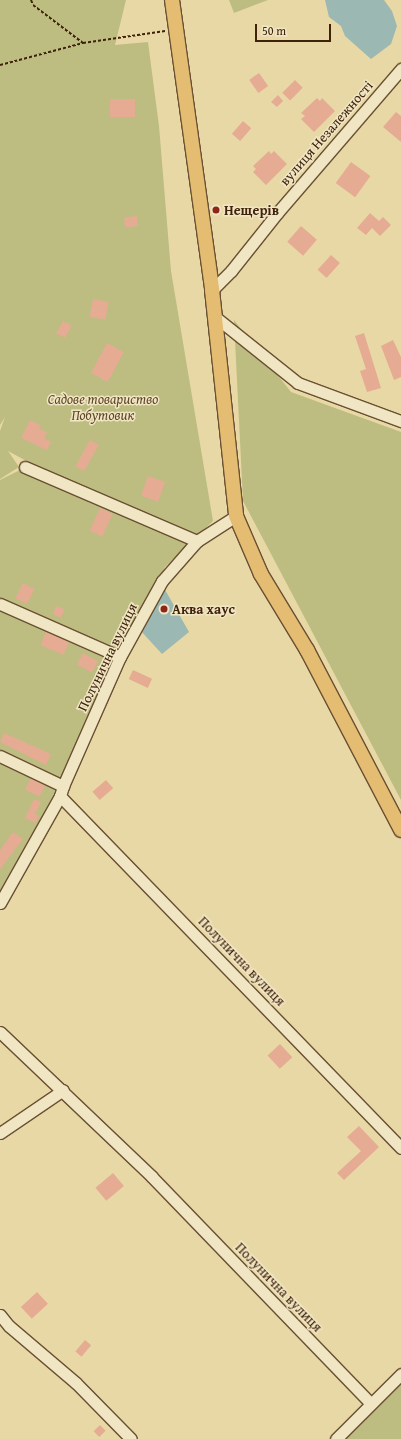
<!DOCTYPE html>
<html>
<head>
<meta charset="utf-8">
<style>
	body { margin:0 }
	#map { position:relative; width:401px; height:1439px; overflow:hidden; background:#e8d8a5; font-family:"Gentium Book Plus",serif }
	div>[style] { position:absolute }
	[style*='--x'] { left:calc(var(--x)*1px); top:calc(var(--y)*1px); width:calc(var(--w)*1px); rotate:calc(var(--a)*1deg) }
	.green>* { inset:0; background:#bdbc81 }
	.water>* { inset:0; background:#9bb8b2 }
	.building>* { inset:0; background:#e5ac93; transform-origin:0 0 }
	.path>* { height:2px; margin-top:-1px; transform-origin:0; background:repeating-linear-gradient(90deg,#40220b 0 3px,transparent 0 5px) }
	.roads { filter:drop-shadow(1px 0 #6a5032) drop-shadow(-1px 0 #6a5032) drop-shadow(0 1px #6a5032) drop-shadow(0 -1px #6a5032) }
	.minor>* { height:11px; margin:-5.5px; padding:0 5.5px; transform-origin:5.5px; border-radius:5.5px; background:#f0e6c4 }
	.major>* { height:14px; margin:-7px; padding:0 7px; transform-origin:7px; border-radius:7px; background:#e4bc72 }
	.dots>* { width:11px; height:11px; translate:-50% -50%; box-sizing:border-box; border:2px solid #f0e6c4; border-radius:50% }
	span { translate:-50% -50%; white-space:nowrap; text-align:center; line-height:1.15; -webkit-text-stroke:3px #f0e6c4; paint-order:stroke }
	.street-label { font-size:14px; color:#40220b }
	.poi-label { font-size:14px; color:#40220b; font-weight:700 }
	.left { translate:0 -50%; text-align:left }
	.park-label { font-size:14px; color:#5f4828; font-style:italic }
	.scale { position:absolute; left:255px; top:24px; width:76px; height:18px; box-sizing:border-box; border:2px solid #40220b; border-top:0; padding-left:5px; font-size:12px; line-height:14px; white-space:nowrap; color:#40220b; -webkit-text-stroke:3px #f0e6c4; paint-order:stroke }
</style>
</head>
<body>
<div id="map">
	<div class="green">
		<i style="clip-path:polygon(0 0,126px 0,115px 45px,148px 42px,159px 126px,171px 271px,213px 521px,165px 567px,15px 873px,0 896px,0 480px,32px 464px,8px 451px,19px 467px,0 479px,0 431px,5px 417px,0 425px)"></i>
		<i style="clip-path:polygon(229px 0,268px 0,234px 13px)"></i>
		<i style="clip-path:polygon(234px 320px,291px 392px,401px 432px,401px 800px,243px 501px)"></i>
		<i style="clip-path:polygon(401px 1374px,401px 1439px,336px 1439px)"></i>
	</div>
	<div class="water">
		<i style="clip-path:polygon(325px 0,384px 0,392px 11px,397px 26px,391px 44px,371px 59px,345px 36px,341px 26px,329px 17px)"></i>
		<i style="clip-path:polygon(164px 588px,189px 632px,162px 654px,140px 630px)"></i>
	</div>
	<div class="building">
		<i style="left:259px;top:73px;width:16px;height:12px;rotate:55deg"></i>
		<i style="left:295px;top:80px;width:11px;height:18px;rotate:45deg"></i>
		<i style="clip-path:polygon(278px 95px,283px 101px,277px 107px,271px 102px)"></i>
		<i style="clip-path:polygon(317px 98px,320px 101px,322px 98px,335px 111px,314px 132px,301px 119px,305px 116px,301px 113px)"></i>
		<i style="left:110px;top:99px;width:25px;height:18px"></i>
		<i style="clip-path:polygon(396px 112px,401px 116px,401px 142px,383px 127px)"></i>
		<i style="left:243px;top:121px;width:11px;height:17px;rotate:41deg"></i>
		<i style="clip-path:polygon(269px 151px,271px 154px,274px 151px,287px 164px,266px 185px,253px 172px,256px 169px,253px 166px)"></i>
		<i style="left:351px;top:162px;width:24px;height:26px;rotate:36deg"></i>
		<i style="clip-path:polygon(370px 213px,379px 221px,383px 217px,391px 225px,380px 236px,372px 228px,366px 235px,357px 228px)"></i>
		<i style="left:137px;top:216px;width:10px;height:13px;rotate:84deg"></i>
		<i style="left:301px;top:226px;width:21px;height:21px;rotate:41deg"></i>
		<i style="left:331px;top:255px;width:12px;height:20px;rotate:42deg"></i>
		<i style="left:93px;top:299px;width:16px;height:18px;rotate:11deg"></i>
		<i style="left:63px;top:321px;width:10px;height:14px;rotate:29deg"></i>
		<i style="clip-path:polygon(364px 333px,381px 388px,367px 392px,360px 371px,366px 369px,355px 336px)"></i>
		<i style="clip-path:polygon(393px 340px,401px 357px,401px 377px,394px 380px,381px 346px)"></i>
		<i style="left:107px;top:343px;width:19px;height:34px;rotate:28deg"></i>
		<i style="clip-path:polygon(30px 420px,41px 426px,39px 429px,47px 432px,44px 438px,51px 442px,47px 450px,21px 438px)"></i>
		<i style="left:90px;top:440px;width:10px;height:30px;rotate:29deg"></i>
		<i style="left:148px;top:476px;width:18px;height:21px;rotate:19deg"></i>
		<i style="left:100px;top:508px;width:14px;height:25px;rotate:25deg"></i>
		<i style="left:23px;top:583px;width:13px;height:17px;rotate:27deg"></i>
		<i style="left:56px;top:606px;width:9px;height:9px;rotate:21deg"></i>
		<i style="left:46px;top:632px;width:25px;height:14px;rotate:23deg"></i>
		<i style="clip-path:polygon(114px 636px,122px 640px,117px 647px,111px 644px)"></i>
		<i style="left:83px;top:653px;width:17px;height:13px;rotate:28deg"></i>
		<i style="left:133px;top:670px;width:21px;height:10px;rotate:25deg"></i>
		<i style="clip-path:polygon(4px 733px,51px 754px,46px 765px,0 742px)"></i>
		<i style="left:31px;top:778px;width:16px;height:13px;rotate:27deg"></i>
		<i style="left:106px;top:780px;width:11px;height:18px;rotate:49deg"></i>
		<i style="clip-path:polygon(34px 799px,41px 802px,35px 814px,39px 816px,35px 823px,25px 818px)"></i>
		<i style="clip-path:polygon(13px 832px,23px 839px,0 869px,0 850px)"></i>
		<i style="left:280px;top:1044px;width:18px;height:17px;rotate:47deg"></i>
		<i style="clip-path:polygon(359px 1126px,379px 1147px,344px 1180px,337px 1173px,361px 1151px,347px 1137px)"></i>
		<i style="left:113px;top:1173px;width:17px;height:23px;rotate:50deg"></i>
		<i style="left:37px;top:1292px;width:16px;height:22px;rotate:47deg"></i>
		<i style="left:85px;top:1340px;width:8px;height:15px;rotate:40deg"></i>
		<i style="left:100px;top:1425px;width:8px;height:9px;rotate:45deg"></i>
	</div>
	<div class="path">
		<i style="--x:31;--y:0;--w:5;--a:68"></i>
		<i style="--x:33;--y:5;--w:63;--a:37.2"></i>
		<i style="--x:0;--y:65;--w:86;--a:-14.8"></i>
		<i style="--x:83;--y:43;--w:83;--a:-8.3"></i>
	</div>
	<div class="roads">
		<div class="minor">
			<i style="--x:212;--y:290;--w:27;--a:-45"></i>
			<i style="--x:231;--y:271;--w:75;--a:-51.5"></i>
			<i style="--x:278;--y:212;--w:189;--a:-49.3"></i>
			<i style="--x:214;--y:316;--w:107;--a:38.6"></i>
			<i style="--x:298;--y:383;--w:110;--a:20.3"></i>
			<i style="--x:25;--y:467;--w:187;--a:23.3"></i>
			<i style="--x:0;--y:604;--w:131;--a:23.8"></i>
			<i style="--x:0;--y:756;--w:70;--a:25.5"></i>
			<i style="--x:60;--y:796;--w:490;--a:45.9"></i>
			<i style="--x:0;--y:903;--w:123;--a:-60.7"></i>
			<i style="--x:60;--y:796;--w:10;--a:-73"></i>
			<i style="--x:63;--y:786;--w:141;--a:-66.2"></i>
			<i style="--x:120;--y:657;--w:87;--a:-61.1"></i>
			<i style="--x:162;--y:581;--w:53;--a:-48.8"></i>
			<i style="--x:197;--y:541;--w:46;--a:-32.7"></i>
			<i style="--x:0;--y:1032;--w:210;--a:43.6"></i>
			<i style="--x:152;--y:1177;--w:315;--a:46"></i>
			<i style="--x:0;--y:1133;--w:76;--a:-34.3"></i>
			<i style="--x:0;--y:1315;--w:14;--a:51"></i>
			<i style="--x:9;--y:1326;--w:88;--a:40.4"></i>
			<i style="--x:76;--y:1383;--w:78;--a:45.5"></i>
			<i style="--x:336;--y:1439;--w:92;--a:-45"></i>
		</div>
		<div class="major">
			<i style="--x:172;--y:0;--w:293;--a:82.1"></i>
			<i style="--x:212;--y:290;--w:227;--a:83.9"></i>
			<i style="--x:236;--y:516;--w:63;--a:66.7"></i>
			<i style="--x:261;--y:574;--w:89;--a:58.8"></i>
			<i style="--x:307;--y:650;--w:203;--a:62.4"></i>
		</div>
	</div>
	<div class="dots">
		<i style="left:216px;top:210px;background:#8f2418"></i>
		<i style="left:164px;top:609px;background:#8f2418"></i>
	</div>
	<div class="street-label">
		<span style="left:326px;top:133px;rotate:-49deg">вулиця Незалежності</span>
		<span style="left:107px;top:657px;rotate:-64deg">Полунична вулиця</span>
		<span style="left:242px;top:961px;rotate:46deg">Полунична вулиця</span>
		<span style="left:279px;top:1287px;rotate:46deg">Полунична вулиця</span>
	</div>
	<div class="poi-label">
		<span class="left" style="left:224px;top:210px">Нещерів</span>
		<span class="left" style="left:172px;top:609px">Аква хаус</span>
	</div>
	<div class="park-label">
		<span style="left:103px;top:407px">Садове товариство<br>Побутовик</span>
	</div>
	<div class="scale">50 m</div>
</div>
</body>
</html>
